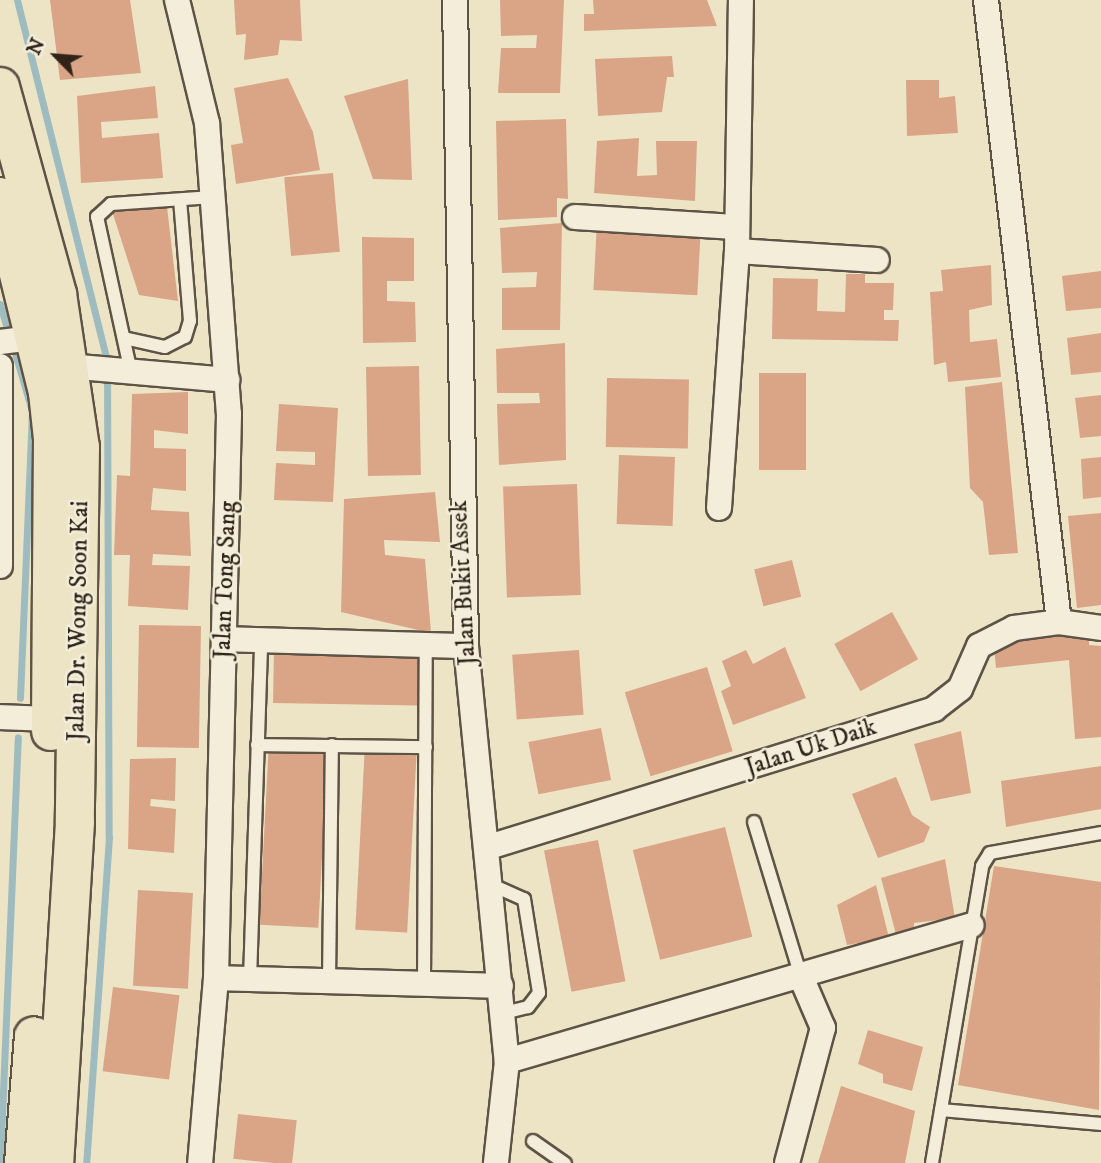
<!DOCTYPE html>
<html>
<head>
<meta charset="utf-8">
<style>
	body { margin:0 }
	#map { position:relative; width:1101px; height:1163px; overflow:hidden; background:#ede4c6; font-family:"IM FELL DW Pica",serif }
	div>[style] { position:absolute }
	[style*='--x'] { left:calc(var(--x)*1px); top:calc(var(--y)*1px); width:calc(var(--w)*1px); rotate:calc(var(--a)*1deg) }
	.stream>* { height:7px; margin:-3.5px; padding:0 3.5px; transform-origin:3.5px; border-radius:3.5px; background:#9ebcc0 }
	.building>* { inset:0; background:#daa486; transform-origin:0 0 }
	.roads { filter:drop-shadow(2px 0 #5e5345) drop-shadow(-2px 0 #5e5345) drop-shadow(0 2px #5e5345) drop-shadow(0 -2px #5e5345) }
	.lane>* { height:12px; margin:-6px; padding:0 6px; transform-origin:6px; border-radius:6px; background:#f3edda }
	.street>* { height:24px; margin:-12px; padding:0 12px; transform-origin:12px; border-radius:12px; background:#f3edda }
	.primary>* { height:38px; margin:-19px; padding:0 19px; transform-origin:19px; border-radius:19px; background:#ede4c6 }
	span { translate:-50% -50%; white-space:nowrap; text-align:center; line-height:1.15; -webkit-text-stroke:5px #f3edda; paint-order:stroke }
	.street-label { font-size:24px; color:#2f231a }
	.north { position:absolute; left:21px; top:21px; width:70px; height:70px; -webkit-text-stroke:5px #f3edda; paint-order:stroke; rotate:295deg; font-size:19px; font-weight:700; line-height:28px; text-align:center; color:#2f231a }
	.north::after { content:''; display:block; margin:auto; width:24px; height:32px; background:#2f231a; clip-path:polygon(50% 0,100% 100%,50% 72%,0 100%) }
</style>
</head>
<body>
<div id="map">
	<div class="stream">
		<i style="--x:17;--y:0;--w:371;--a:76"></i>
		<i style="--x:107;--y:360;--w:477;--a:89.8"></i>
		<i style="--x:109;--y:837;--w:327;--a:94"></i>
		<i style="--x:0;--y:304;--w:25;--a:74"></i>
		<i style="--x:15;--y:353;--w:60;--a:73.7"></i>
		<i style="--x:32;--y:411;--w:287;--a:92.4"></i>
		<i style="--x:0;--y:1163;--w:426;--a:-87.6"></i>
	</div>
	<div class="building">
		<i style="clip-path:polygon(50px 0,130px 0,141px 73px,60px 80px)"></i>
		<i style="clip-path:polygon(234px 0,300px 0,302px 41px,280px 40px,278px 55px,244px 60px,246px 34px,236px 35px)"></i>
		<i style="clip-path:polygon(500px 0,564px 0,560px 93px,498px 93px,501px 48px,536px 48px,537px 35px,501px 36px)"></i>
		<i style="clip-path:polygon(593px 0,707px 0,717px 26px,584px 31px,584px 14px,594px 14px)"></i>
		<i style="clip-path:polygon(672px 56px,674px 77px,667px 77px,662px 112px,598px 116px,595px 59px)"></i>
		<i style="clip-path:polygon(288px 78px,313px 132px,320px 170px,236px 184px,231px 145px,243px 143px,234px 88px)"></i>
		<i style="clip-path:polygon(408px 79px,412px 180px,373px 179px,344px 96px)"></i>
		<i style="clip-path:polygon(906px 80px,939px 80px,939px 98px,955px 96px,958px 133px,907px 136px)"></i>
		<i style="clip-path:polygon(155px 86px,158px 118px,101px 122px,102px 138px,159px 133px,163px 178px,81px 183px,77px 96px)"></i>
		<i style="clip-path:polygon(566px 119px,568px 199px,557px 198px,557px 217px,498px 220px,496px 121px)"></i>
		<i style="clip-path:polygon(639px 138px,637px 176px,657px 175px,656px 141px,697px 141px,695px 201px,594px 193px,597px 141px)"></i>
		<i style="left:333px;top:173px;width:79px;height:49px;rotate:85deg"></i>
		<i style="clip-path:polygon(167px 207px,178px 301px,139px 295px,112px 211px)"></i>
		<i style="left:597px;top:222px;width:104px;height:68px;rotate:3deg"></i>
		<i style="clip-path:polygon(562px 223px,560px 330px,502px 330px,502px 288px,536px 287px,537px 272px,502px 273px,500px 228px)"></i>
		<i style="clip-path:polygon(362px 237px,414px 238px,414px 281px,387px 281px,387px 301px,415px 302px,416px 342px,363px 343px)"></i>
		<i style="clip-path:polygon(991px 265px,992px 305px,969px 310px,970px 342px,997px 339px,1001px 377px,948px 382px,946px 362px,934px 365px,930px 292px,943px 291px,941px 270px)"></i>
		<i style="clip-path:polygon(1101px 271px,1101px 308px,1066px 311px,1062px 276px)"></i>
		<i style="clip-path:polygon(846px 274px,865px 274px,865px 283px,894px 283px,893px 310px,884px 310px,884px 320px,899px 320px,898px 341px,772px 339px,773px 278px,818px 279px,817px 311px,845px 312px)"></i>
		<i style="clip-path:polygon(1101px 333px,1101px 372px,1071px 375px,1067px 338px)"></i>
		<i style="clip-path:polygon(565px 343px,566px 460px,499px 465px,497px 404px,540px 403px,539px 393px,497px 393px,496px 349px)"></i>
		<i style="left:419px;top:366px;width:109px;height:53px;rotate:89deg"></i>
		<i style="left:759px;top:373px;width:47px;height:97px"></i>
		<i style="left:607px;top:378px;width:82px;height:69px;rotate:1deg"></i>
		<i style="clip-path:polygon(1002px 382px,1018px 553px,989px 555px,983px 502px,970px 488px,965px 387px)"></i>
		<i style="clip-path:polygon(188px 392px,188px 434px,154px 430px,154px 448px,186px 449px,186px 491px,153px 488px,151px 510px,189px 512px,191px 556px,153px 554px,152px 565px,190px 566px,188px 610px,128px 606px,130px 555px,114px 555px,117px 475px,130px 476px,132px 394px)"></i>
		<i style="clip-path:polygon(1101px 395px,1101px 436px,1080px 438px,1075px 398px)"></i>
		<i style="clip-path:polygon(279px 404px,338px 408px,333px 502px,274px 500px,276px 463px,315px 465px,315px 452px,276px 451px)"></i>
		<i style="left:619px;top:455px;width:56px;height:69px;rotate:2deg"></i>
		<i style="clip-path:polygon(1101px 457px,1101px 497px,1083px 499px,1081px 459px)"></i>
		<i style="left:577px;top:484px;width:111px;height:74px;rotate:88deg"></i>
		<i style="clip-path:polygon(435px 492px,440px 542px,384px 540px,385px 555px,425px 559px,431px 633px,341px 612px,344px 499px)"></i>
		<i style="clip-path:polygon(1101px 513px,1101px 605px,1077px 608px,1068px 516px)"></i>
		<i style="left:792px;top:560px;width:38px;height:39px;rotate:76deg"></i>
		<i style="left:892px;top:612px;width:54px;height:66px;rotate:61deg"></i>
		<i style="clip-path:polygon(1088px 618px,1089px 645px,1101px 646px,1101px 737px,1075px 739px,1069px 660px,996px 668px,992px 625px)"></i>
		<i style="left:201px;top:626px;width:122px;height:62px;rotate:91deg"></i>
		<i style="clip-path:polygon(785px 647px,806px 698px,733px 725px,721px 691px,731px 686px,722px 661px,746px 650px,753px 664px)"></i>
		<i style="left:274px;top:649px;width:145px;height:54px;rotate:1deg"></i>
		<i style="left:579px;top:650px;width:65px;height:67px;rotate:86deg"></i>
		<i style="left:707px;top:667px;width:88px;height:86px;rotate:73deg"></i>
		<i style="left:601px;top:728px;width:53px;height:74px;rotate:79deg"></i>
		<i style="clip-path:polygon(961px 731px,971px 793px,931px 801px,914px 744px)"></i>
		<i style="left:269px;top:741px;width:59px;height:184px;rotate:3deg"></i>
		<i style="left:365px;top:744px;width:52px;height:186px;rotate:3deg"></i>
		<i style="clip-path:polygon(176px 758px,175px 801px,151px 799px,150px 806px,176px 809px,174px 853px,128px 849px,130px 759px)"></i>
		<i style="clip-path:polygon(1101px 766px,1101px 809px,1006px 827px,1001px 781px)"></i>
		<i style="clip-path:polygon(896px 777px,912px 815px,930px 827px,924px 842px,878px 858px,852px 794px)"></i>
		<i style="left:725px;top:827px;width:113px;height:95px;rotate:76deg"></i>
		<i style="left:598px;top:840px;width:144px;height:55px;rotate:79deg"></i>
		<i style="clip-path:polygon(945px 859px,955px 918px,914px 923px,914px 934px,897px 938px,881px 878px)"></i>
		<i style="clip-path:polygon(994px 866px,1101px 882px,1099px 1110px,958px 1085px)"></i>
		<i style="clip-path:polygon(876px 885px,889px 938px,847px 945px,837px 905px)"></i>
		<i style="left:138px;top:890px;width:55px;height:96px;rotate:3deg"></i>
		<i style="left:113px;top:987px;width:67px;height:85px;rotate:7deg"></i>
		<i style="clip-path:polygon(868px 1030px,923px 1047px,912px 1091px,883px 1083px,883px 1074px,858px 1064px)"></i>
		<i style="clip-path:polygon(841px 1086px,915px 1111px,905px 1163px,818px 1163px)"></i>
		<i style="left:238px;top:1114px;width:59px;height:45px;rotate:6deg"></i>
	</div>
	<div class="roads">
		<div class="lane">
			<i style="--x:124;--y:338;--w:42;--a:12.4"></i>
			<i style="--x:165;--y:347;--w:22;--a:-27"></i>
			<i style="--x:185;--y:337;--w:17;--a:-73"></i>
			<i style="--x:190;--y:321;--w:121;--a:-94.7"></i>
			<i style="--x:130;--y:368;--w:155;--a:-102.3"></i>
			<i style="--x:97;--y:217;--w:19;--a:-43"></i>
			<i style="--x:111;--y:204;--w:102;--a:-3.9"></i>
			<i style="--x:257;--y:745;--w:169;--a:0.7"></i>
			<i style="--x:754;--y:822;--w:162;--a:73.1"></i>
			<i style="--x:492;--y:885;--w:35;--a:24"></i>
			<i style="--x:524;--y:899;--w:95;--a:80.9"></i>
			<i style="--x:539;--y:993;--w:18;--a:128"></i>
			<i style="--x:528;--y:1007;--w:25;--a:166"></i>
			<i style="--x:250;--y:979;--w:339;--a:-88.1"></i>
			<i style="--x:329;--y:981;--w:236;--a:-89.3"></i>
			<i style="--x:424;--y:984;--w:340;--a:-89.7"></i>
			<i style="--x:941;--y:1110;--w:161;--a:5"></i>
			<i style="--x:533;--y:1141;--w:39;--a:35"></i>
			<i style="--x:932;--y:1163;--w:301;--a:-80.4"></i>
			<i style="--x:982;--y:866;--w:15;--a:-58"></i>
			<i style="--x:990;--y:853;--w:113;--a:-10.2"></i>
		</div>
		<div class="street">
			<i style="--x:177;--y:0;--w:127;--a:76.3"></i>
			<i style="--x:207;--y:123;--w:292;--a:85.7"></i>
			<i style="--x:229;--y:414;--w:564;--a:91.32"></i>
			<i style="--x:216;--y:978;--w:186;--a:94.9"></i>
			<i style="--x:455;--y:0;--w:646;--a:89.02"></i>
			<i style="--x:466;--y:646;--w:417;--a:84.4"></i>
			<i style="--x:507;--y:1061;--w:103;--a:96.2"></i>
			<i style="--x:986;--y:0;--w:626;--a:83.31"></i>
			<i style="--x:575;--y:217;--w:160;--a:3.6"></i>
			<i style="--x:737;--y:251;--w:140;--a:3.7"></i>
			<i style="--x:0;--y:342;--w:35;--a:-7"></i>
			<i style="--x:0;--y:366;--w:200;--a:90"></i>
			<i style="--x:68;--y:366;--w:160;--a:5"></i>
			<i style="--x:719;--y:508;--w:258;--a:-86"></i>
			<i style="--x:737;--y:251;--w:251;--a:-89.1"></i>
			<i style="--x:224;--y:639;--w:242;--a:1.7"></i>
			<i style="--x:0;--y:717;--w:51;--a:2.2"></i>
			<i style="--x:489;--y:847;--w:466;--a:-17.2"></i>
			<i style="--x:934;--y:709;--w:33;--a:-38"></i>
			<i style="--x:960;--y:689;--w:47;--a:-66.2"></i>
			<i style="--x:979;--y:646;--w:39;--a:-27"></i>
			<i style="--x:1014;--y:628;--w:45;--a:-7.6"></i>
			<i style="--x:1059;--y:622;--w:42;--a:8.1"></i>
			<i style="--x:216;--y:978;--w:285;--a:1.6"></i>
			<i style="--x:507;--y:1061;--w:484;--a:-16.3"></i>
			<i style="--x:787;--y:1163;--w:140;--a:-75.1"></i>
			<i style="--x:823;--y:1028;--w:56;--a:-113.3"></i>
		</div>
		<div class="primary">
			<i style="--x:0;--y:87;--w:215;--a:74.6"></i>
			<i style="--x:57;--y:294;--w:155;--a:81.5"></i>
			<i style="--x:80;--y:447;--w:375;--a:90.8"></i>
			<i style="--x:75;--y:822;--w:342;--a:93.5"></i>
			<i style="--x:0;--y:197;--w:201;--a:76.2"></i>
			<i style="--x:48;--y:392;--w:47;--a:83.9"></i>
			<i style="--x:53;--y:439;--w:292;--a:90.4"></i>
			<i style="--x:24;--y:1163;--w:127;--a:-85.5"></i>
		</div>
	</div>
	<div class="street-label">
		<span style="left:226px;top:580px;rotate:-88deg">Jalan Tong Sang</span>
		<span style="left:464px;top:583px;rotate:-93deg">Jalan Bukit Assek</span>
		<span style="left:79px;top:621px;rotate:-89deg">Jalan Dr. Wong Soon Kai</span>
		<span style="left:811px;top:748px;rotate:-18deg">Jalan Uk Daik</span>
	</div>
	<div class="north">N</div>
</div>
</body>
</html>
